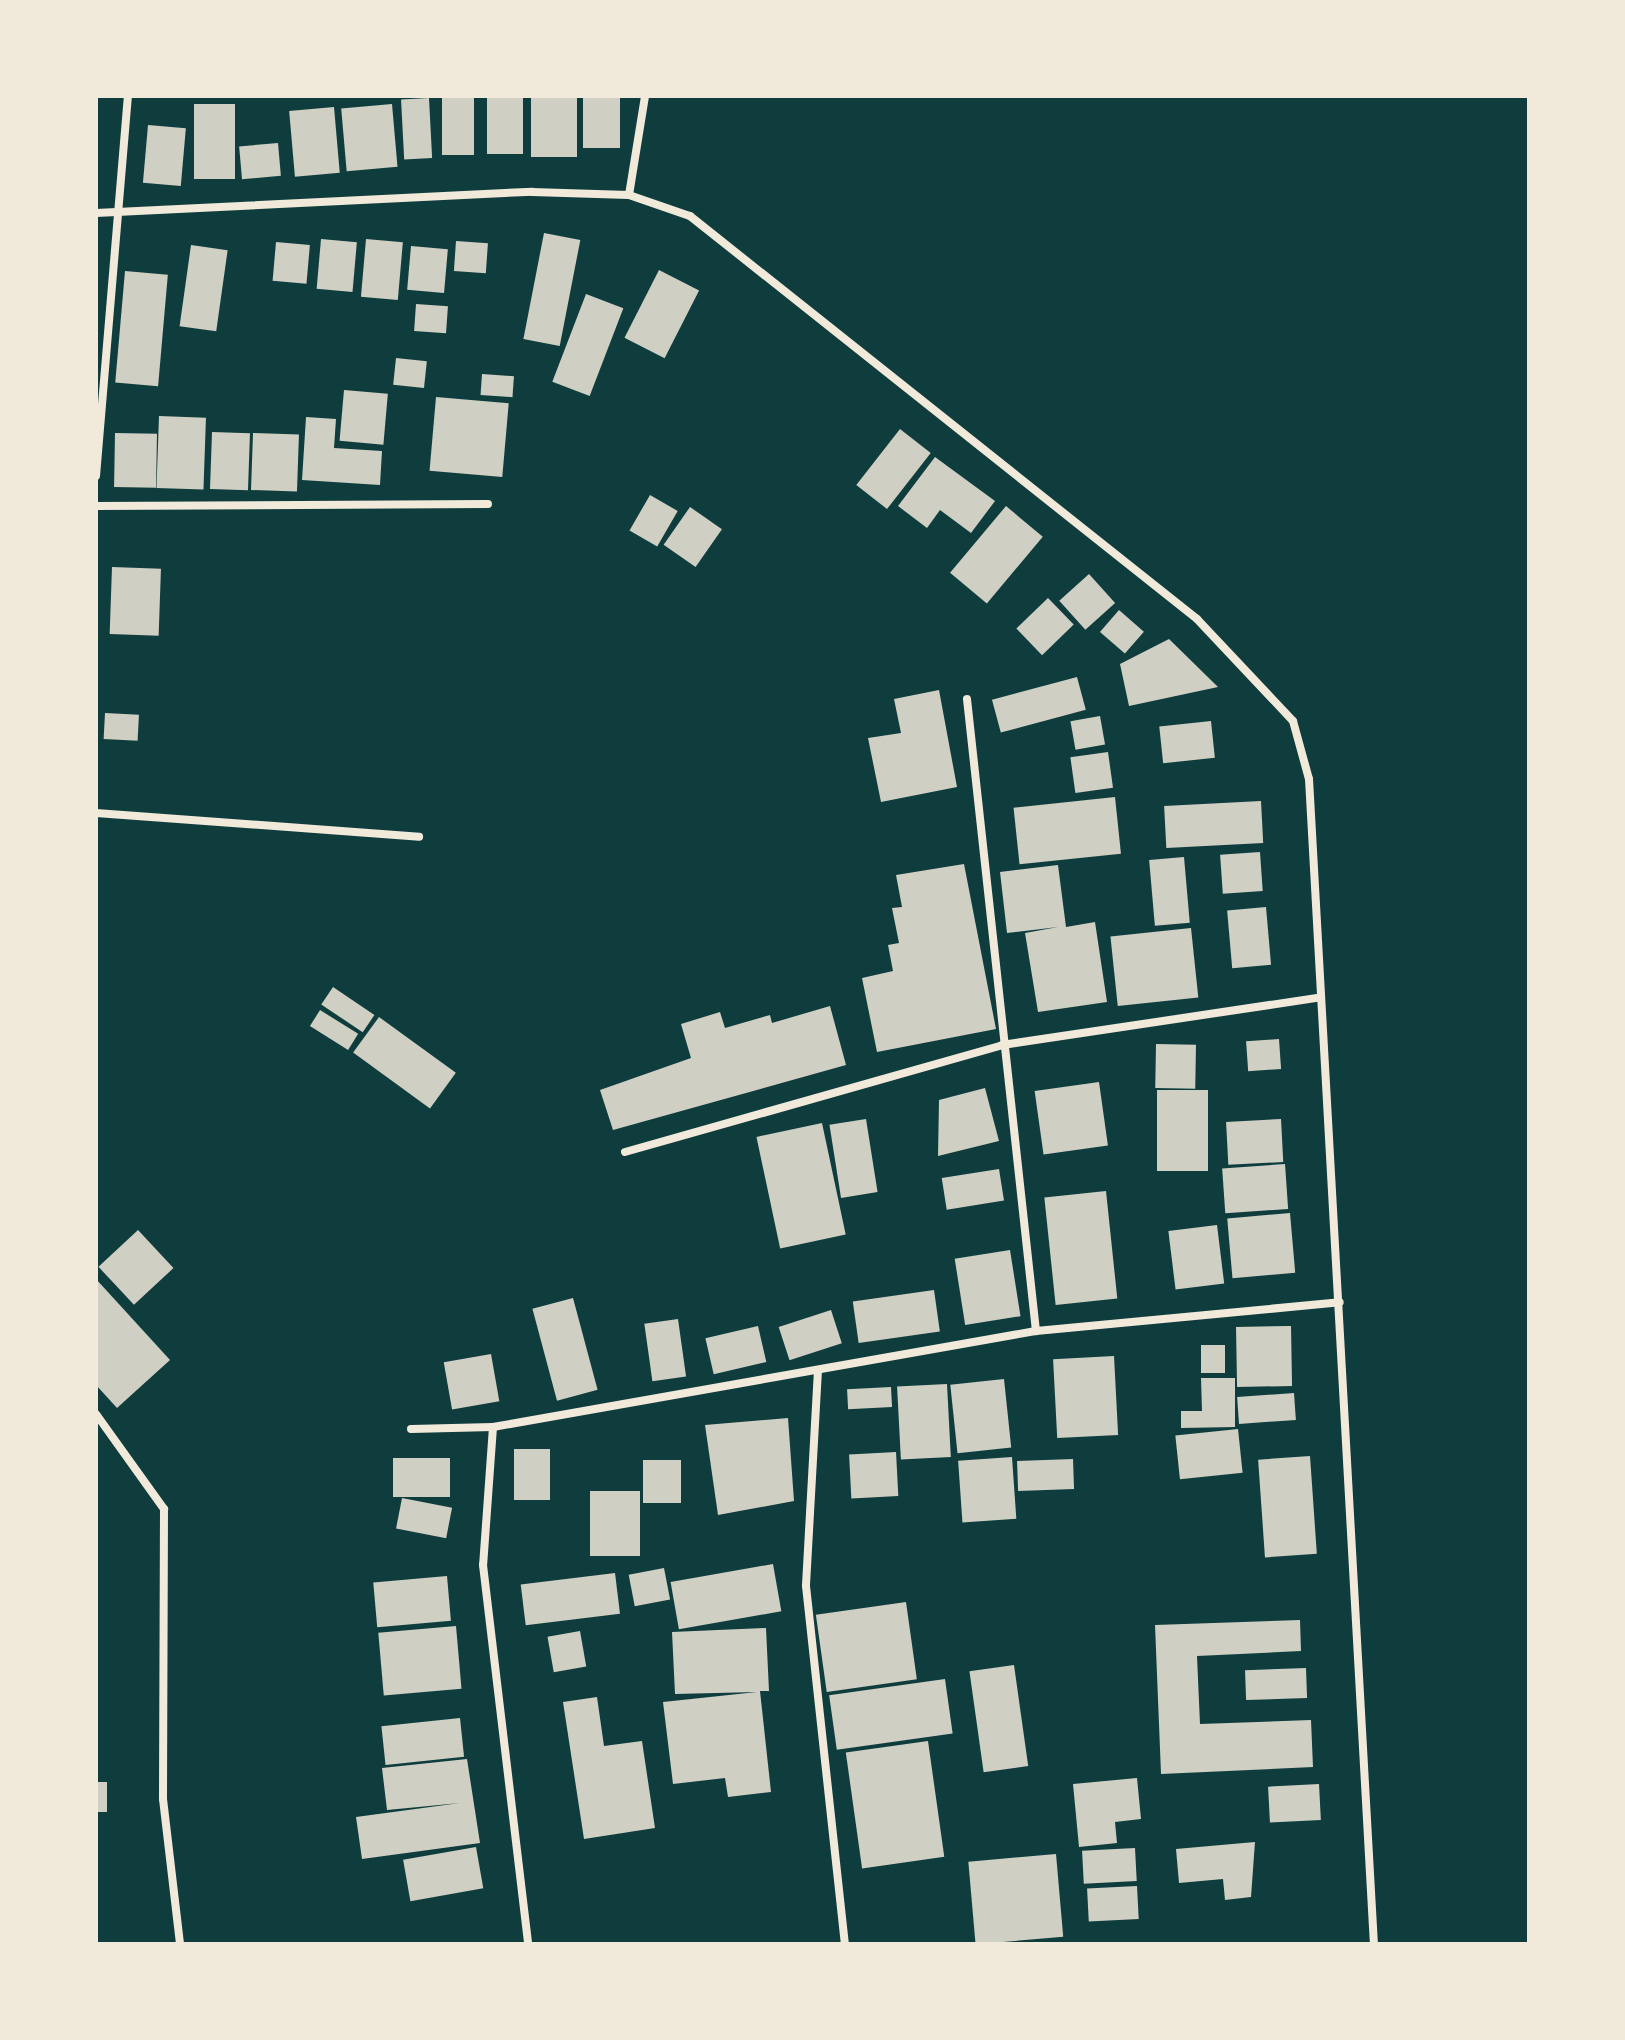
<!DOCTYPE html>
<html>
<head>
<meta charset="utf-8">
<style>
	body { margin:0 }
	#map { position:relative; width:1625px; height:2040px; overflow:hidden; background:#0f3d3e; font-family:Helvetica,sans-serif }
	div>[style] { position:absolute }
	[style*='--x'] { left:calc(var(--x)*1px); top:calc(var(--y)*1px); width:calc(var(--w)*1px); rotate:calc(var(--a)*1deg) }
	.building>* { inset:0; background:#cfcfc3; transform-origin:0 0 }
	.minor>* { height:8px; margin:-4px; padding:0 4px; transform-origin:4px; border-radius:4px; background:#f1e9da }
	span { translate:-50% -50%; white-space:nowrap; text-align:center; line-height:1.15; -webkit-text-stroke:7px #f1e9da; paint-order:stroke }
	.frame { position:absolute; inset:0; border:98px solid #f1e9da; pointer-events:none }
</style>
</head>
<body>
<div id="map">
	<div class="building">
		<i style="left:442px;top:96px;width:32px;height:59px"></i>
		<i style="left:487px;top:96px;width:36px;height:58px"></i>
		<i style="left:531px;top:96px;width:46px;height:61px"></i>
		<i style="left:583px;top:96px;width:37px;height:52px"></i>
		<i style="left:429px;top:98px;width:60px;height:28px;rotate:87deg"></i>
		<i style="left:194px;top:104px;width:41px;height:75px"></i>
		<i style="left:392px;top:104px;width:63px;height:51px;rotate:85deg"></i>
		<i style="left:334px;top:107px;width:66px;height:45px;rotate:85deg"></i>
		<i style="left:148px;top:125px;width:38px;height:58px;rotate:5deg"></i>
		<i style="left:278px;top:143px;width:33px;height:39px;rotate:85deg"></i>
		<i style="left:544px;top:233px;width:37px;height:108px;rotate:11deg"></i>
		<i style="left:321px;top:239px;width:36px;height:50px;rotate:5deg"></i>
		<i style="left:366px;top:239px;width:37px;height:58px;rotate:5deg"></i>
		<i style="left:456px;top:241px;width:32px;height:30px;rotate:4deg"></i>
		<i style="left:276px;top:242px;width:34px;height:39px;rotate:5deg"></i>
		<i style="left:191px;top:245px;width:37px;height:82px;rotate:8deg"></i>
		<i style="left:411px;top:246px;width:37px;height:44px;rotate:5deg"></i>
		<i style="left:659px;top:270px;width:45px;height:76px;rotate:27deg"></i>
		<i style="left:125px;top:271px;width:43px;height:112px;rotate:5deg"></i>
		<i style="left:586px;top:294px;width:40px;height:94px;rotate:21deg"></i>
		<i style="left:416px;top:304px;width:32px;height:27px;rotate:4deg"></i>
		<i style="left:396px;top:358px;width:31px;height:27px;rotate:6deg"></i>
		<i style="left:482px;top:374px;width:32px;height:21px;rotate:4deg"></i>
		<i style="left:344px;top:390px;width:44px;height:51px;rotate:5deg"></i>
		<i style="left:436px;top:397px;width:73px;height:74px;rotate:5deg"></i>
		<i style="left:159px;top:416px;width:47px;height:72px;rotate:2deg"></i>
		<i style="clip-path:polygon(306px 417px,336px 419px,334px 448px,382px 451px,380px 485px,302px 480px)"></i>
		<i style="left:900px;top:429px;width:39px;height:71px;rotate:38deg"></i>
		<i style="left:212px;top:432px;width:38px;height:57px;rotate:2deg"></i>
		<i style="left:115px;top:433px;width:42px;height:54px;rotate:1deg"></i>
		<i style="left:253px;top:433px;width:46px;height:57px;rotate:2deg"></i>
		<i style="clip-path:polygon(935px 457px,995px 501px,971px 533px,940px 510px,927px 528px,898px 506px)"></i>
		<i style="left:650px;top:495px;width:32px;height:41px;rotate:30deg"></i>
		<i style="left:1006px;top:506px;width:48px;height:87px;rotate:40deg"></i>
		<i style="left:690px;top:507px;width:39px;height:46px;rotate:35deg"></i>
		<i style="left:112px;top:567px;width:49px;height:67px;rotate:2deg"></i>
		<i style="left:1089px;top:574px;width:39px;height:40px;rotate:48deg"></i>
		<i style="left:1048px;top:598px;width:37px;height:44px;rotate:46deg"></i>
		<i style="left:1119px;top:610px;width:33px;height:29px;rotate:41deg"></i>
		<i style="clip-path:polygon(1169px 639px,1218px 687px,1129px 706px,1120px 664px)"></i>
		<i style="left:1077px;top:677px;width:34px;height:88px;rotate:75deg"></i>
		<i style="clip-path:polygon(939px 690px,957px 787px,881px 802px,868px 738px,901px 733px,894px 699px)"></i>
		<i style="left:105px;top:713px;width:34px;height:26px;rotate:3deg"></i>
		<i style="left:1100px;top:716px;width:29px;height:30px;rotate:80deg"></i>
		<i style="left:1211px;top:721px;width:37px;height:52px;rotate:84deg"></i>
		<i style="left:1108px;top:752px;width:36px;height:38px;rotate:82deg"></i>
		<i style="left:1115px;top:797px;width:57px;height:102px;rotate:84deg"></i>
		<i style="left:1261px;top:801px;width:42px;height:97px;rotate:87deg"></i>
		<i style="left:1260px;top:852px;width:39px;height:40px;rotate:86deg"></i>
		<i style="left:1184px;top:857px;width:66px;height:35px;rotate:85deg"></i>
		<i style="clip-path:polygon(964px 864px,996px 1029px,877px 1052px,862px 978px,893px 971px,888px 945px,899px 943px,892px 908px,902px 907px,896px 875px)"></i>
		<i style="clip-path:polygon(1058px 865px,1066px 927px,1095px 922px,1107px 1002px,1038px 1012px,1025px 933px,1058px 927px,1007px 933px,1000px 872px)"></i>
		<i style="left:1266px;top:907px;width:58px;height:39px;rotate:85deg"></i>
		<i style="left:1191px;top:928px;width:70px;height:81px;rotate:84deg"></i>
		<i style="left:333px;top:987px;width:50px;height:21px;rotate:34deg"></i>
		<i style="clip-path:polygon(830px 1006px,846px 1065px,613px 1130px,600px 1090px,691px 1058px,681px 1024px,720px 1012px,725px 1028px,770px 1015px,772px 1023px)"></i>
		<i style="left:320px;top:1010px;width:45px;height:19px;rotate:32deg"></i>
		<i style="left:379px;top:1017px;width:95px;height:44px;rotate:36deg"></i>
		<i style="left:1279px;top:1039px;width:30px;height:33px;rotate:86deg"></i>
		<i style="left:1156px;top:1044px;width:40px;height:44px;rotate:1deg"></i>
		<i style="left:1099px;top:1082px;width:64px;height:65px;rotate:82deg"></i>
		<i style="clip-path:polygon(985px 1088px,999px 1141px,938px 1156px,939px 1100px)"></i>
		<i style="left:1157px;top:1090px;width:51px;height:81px"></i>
		<i style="left:866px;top:1119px;width:74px;height:37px;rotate:81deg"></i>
		<i style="left:1281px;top:1119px;width:43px;height:55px;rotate:87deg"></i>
		<i style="left:822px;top:1123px;width:114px;height:67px;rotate:78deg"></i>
		<i style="left:1285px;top:1164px;width:45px;height:63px;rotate:86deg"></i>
		<i style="left:999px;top:1169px;width:32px;height:58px;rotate:81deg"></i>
		<i style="left:1106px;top:1191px;width:108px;height:62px;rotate:84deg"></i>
		<i style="left:1290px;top:1213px;width:60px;height:63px;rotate:85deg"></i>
		<i style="left:1217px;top:1225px;width:59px;height:49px;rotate:83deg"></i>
		<i style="left:138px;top:1230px;width:52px;height:54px;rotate:47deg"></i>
		<i style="left:1010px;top:1250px;width:67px;height:56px;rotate:81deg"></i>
		<i style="clip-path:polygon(96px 1279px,170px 1360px,117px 1408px,96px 1385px)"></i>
		<i style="left:934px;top:1290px;width:42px;height:82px;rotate:82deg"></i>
		<i style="left:573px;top:1298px;width:95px;height:42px;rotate:75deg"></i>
		<i style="left:831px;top:1310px;width:35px;height:55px;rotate:72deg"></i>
		<i style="left:678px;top:1319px;width:58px;height:34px;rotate:82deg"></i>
		<i style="left:758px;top:1326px;width:37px;height:54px;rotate:77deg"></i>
		<i style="left:1291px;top:1326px;width:60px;height:55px;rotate:89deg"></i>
		<i style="left:1201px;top:1345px;width:24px;height:28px"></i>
		<i style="left:491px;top:1354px;width:48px;height:48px;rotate:80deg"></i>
		<i style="left:1114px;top:1356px;width:79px;height:61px;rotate:87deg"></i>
		<i style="clip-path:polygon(1201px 1378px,1235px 1378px,1235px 1427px,1181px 1428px,1181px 1411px,1202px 1411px)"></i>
		<i style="left:1004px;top:1379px;width:69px;height:54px;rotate:84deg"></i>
		<i style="left:947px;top:1384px;width:73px;height:50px;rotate:87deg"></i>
		<i style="left:891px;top:1387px;width:20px;height:44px;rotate:87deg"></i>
		<i style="left:1294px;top:1393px;width:27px;height:57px;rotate:86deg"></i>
		<i style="clip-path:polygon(788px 1418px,794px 1501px,718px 1515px,705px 1425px)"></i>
		<i style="left:1238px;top:1429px;width:44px;height:63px;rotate:84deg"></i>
		<i style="left:514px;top:1449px;width:36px;height:51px"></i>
		<i style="left:896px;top:1452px;width:44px;height:47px;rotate:87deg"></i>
		<i style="left:1310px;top:1456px;width:98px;height:52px;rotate:86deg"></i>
		<i style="left:1012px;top:1457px;width:62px;height:54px;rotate:86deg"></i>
		<i style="left:393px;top:1458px;width:57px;height:39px"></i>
		<i style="left:1073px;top:1459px;width:30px;height:56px;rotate:88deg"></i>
		<i style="left:681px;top:1460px;width:43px;height:38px;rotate:90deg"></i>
		<i style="left:590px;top:1491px;width:50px;height:65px"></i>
		<i style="left:402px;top:1498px;width:51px;height:31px;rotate:11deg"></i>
		<i style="left:773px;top:1564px;width:48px;height:104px;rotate:80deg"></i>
		<i style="left:664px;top:1568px;width:32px;height:36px;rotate:79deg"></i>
		<i style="left:615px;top:1573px;width:41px;height:95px;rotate:83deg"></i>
		<i style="left:447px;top:1576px;width:45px;height:74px;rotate:85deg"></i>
		<i style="left:906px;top:1602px;width:78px;height:91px;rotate:82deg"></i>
		<i style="clip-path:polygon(1300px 1620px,1301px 1651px,1197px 1656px,1200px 1724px,1311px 1720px,1313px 1767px,1161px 1774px,1155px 1625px)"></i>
		<i style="left:456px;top:1626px;width:63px;height:78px;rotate:85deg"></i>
		<i style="clip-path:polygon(766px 1628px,769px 1691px,760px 1691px,771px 1792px,728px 1797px,725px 1778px,673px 1784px,663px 1702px,757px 1692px,675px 1694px,672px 1632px)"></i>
		<i style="left:580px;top:1631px;width:36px;height:33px;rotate:80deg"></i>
		<i style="left:1014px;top:1665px;width:102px;height:45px;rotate:82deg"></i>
		<i style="left:1306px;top:1668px;width:30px;height:61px;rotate:88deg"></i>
		<i style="left:945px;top:1679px;width:55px;height:117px;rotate:82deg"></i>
		<i style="clip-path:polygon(597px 1697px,604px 1746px,642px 1741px,655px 1828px,584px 1839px,563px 1702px)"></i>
		<i style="left:460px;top:1718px;width:39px;height:79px;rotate:84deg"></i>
		<i style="left:928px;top:1741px;width:117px;height:83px;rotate:82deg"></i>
		<i style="clip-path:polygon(467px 1759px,480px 1843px,362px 1859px,356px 1817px,460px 1803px,387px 1810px,382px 1768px)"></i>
		<i style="clip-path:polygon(1137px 1778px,1141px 1819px,1115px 1822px,1117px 1843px,1079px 1847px,1073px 1784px)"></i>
		<i style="left:96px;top:1782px;width:11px;height:30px"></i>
		<i style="left:1319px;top:1784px;width:36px;height:51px;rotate:87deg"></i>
		<i style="clip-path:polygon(1255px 1842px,1251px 1897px,1225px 1900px,1223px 1879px,1179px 1883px,1176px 1849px)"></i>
		<i style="left:476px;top:1847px;width:42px;height:74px;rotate:80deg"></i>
		<i style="left:1135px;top:1848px;width:33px;height:53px;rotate:87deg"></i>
		<i style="left:1056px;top:1854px;width:83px;height:88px;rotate:85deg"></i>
		<i style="left:1137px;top:1886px;width:33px;height:50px;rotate:87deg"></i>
	</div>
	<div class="minor">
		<i style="--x:629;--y:195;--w:100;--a:-80.8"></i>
		<i style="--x:96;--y:213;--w:437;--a:-2.8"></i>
		<i style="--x:532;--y:192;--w:97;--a:1.8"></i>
		<i style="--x:629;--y:195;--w:65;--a:19"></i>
		<i style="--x:690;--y:216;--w:648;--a:38.48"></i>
		<i style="--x:1197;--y:619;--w:140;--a:46.7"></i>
		<i style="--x:1293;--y:721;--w:60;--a:74.6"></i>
		<i style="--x:1309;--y:779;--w:1167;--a:86.81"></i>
		<i style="--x:96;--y:476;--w:381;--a:-85.2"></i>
		<i style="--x:96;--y:506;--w:392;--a:-0.3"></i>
		<i style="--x:967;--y:699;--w:636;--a:83.77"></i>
		<i style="--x:96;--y:813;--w:324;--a:4.2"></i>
		<i style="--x:625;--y:1152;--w:392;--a:-15.8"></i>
		<i style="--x:1002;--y:1045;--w:317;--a:-8.5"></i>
		<i style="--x:818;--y:1370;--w:216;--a:93.2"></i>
		<i style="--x:806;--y:1586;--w:360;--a:83.8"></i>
		<i style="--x:96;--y:1414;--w:117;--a:54.4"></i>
		<i style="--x:164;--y:1509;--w:290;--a:90.2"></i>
		<i style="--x:163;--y:1799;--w:146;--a:83.3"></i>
		<i style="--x:493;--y:1427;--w:138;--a:94.1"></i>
		<i style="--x:483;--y:1565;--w:382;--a:83.2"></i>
		<i style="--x:411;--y:1429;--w:82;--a:-1.4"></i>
		<i style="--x:493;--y:1427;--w:551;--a:-10.03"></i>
		<i style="--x:1036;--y:1331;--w:305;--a:-5.4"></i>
	</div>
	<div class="frame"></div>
</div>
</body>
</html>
